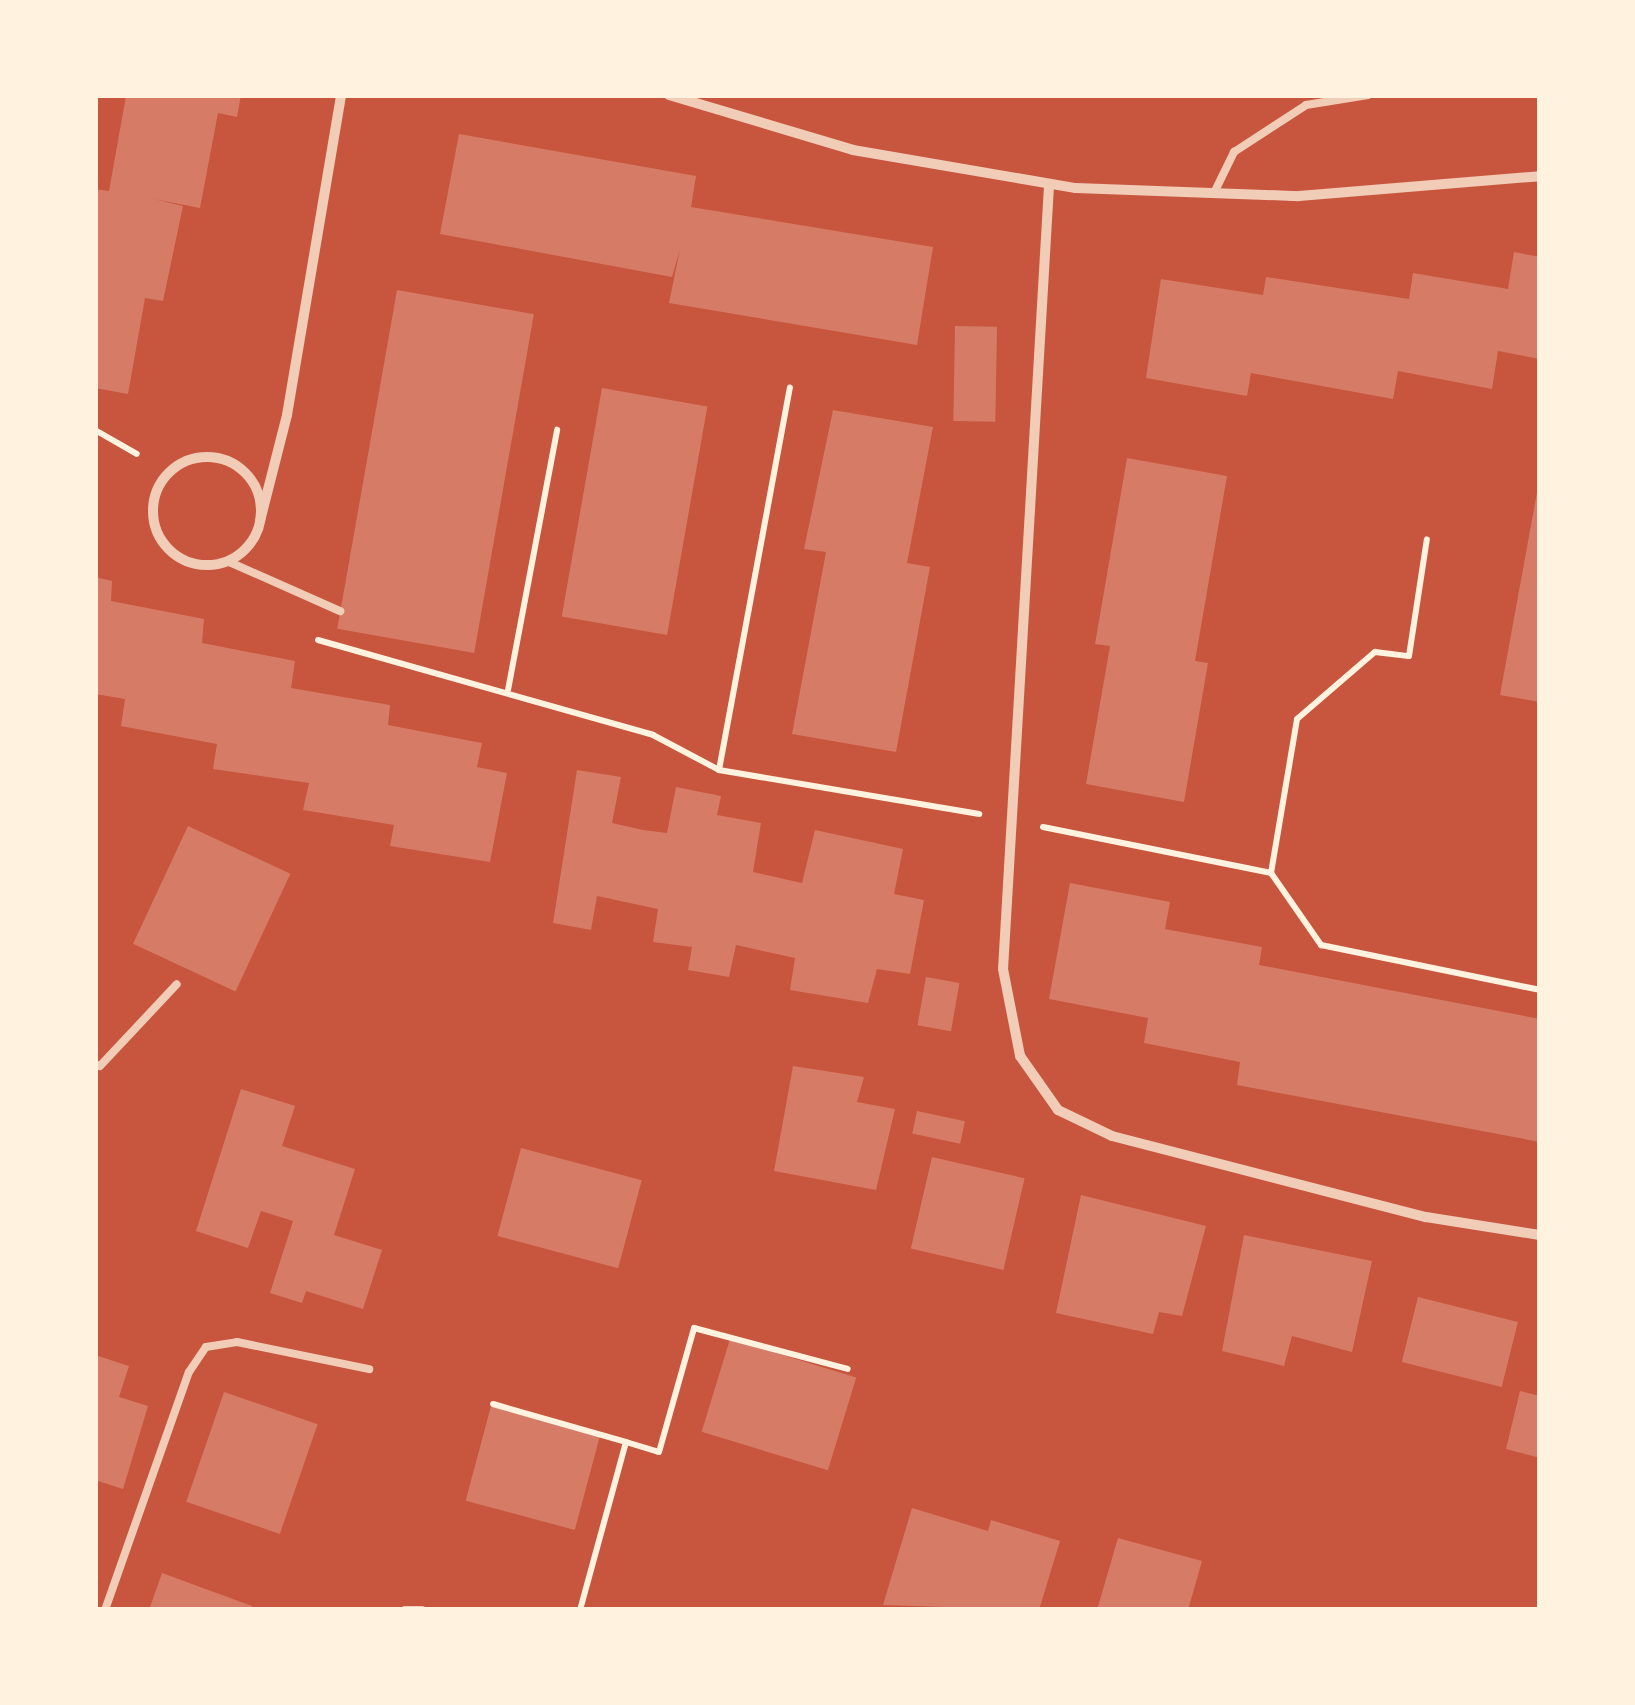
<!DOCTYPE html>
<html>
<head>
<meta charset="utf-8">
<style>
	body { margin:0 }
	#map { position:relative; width:1635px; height:1705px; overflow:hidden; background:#c8553d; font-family:Overpass,sans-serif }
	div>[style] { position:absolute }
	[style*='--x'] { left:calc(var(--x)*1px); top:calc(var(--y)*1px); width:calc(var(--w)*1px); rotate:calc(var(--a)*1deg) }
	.building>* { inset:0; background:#d67c66; transform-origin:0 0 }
	.path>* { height:6px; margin:-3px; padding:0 3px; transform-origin:3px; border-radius:3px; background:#fff3e0 }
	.service>* { height:8px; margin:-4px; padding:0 4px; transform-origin:4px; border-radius:4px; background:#f1ccb7 }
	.minor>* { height:10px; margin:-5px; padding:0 5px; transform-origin:5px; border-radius:5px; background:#f1ccb7 }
	.minor>.ring { margin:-5px; padding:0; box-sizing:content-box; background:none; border:10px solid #f1ccb7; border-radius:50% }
	span { translate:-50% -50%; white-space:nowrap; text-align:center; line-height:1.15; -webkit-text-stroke:9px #fff3e0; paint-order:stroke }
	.frame { position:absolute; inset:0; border:98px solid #fff3e0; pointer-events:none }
</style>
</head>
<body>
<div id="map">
	<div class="building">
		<i style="clip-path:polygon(145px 95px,241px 95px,237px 117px,218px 113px,200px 208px,154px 199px,183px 206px,163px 301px,145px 298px,128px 394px,95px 388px,95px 189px,109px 191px,126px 96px)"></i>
		<i style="clip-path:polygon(459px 134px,696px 176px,691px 207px,933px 247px,917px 345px,669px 303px,680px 249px,672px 277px,440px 234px)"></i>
		<i style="clip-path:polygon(1514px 252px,1540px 257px,1540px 359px,1498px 351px,1492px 389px,1398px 371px,1393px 399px,1251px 373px,1247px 396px,1146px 378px,1161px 279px,1263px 295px,1266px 277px,1409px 299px,1413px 273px,1508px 289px)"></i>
		<i style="left:397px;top:290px;width:139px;height:344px;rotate:10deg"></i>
		<i style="left:955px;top:326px;width:42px;height:95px;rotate:1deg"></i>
		<i style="left:602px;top:388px;width:107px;height:232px;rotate:10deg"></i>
		<i style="clip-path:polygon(833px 410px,933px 427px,907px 563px,930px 567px,896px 752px,792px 734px,826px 552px,804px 549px)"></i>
		<i style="clip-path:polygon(1127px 458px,1227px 476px,1195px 661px,1208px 663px,1184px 802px,1086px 784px,1110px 646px,1095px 644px)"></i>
		<i style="clip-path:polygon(1540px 476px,1540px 702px,1500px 695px)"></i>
		<i style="clip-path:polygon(95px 577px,112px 581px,111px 601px,204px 619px,202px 643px,295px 661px,291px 688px,390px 705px,388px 725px,482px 743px,477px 767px,507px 773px,490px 862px,390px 846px,394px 825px,303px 810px,309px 783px,213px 769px,217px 744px,121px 726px,125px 699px,95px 694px)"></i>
		<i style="clip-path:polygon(577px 770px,621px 777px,612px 823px,643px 830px,667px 833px,676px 787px,721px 796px,717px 815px,761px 823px,753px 872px,802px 883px,815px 830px,903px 849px,894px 894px,924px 900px,910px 974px,877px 969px,868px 1003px,790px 990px,795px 958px,736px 945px,729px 977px,688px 970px,692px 947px,653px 942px,658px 909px,597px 896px,591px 930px,553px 923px)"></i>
		<i style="left:188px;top:826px;width:113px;height:130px;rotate:25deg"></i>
		<i style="clip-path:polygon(1070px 883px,1170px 902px,1165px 929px,1262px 947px,1259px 965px,1540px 1019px,1540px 1142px,1237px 1085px,1240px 1062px,1144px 1043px,1148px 1018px,1049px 999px)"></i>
		<i style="left:926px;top:977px;width:34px;height:49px;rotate:10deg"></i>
		<i style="clip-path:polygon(793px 1066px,864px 1077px,857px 1102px,895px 1109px,876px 1190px,774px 1171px)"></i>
		<i style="clip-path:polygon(241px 1089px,295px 1106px,282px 1146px,355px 1169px,334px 1235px,382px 1250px,363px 1309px,306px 1291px,302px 1303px,270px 1293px,293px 1221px,261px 1211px,248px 1248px,196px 1231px)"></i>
		<i style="left:917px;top:1111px;width:49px;height:23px;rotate:12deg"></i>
		<i style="left:521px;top:1148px;width:125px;height:91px;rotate:15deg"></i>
		<i style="left:932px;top:1157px;width:95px;height:94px;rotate:13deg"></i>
		<i style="clip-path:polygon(1081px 1195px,1206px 1226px,1182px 1316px,1159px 1312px,1153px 1334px,1056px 1313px)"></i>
		<i style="clip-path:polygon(1244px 1235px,1372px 1261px,1352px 1352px,1292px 1336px,1284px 1366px,1222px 1351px)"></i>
		<i style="left:1418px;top:1297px;width:103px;height:67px;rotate:14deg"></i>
		<i style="left:730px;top:1339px;width:132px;height:97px;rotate:17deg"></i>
		<i style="clip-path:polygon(95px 1355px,129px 1366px,119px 1397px,148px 1406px,123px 1489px,95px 1480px)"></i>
		<i style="clip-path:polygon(1520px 1391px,1540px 1396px,1540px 1458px,1506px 1449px)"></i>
		<i style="left:224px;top:1392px;width:99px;height:116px;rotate:19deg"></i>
		<i style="left:491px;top:1406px;width:113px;height:98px;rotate:15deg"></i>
		<i style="clip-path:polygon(912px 1508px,988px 1531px,991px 1520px,1060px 1541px,1039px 1610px,883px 1605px)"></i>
		<i style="clip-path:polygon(1118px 1538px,1202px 1561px,1188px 1610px,1097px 1610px)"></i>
		<i style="clip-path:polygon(162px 1573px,252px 1606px,251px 1610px,149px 1610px)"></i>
	</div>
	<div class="path">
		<i style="--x:95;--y:430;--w:48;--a:29.7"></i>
		<i style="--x:318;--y:640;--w:348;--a:15.8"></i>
		<i style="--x:653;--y:735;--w:75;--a:27.9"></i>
		<i style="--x:719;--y:770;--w:264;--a:9.6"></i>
		<i style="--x:508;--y:690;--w:265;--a:-79.3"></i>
		<i style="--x:719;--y:770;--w:389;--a:-79.5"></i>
		<i style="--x:1043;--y:827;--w:233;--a:11.4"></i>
		<i style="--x:1271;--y:873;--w:88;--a:55.2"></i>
		<i style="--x:1321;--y:945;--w:224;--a:11.6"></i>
		<i style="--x:1271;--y:873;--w:156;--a:-80.4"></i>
		<i style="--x:1297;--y:719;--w:103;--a:-40.7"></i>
		<i style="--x:1375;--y:652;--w:34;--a:7"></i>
		<i style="--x:1409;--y:656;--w:118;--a:-81.3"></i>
		<i style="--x:493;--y:1404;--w:138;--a:15.9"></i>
		<i style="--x:626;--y:1442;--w:174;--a:105.3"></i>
		<i style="--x:626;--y:1442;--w:34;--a:17"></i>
		<i style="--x:659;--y:1452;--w:129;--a:-74.2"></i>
		<i style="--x:694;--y:1328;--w:159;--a:14.9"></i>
	</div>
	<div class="service">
		<i style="--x:1214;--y:193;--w:46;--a:-64"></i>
		<i style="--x:1234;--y:152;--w:86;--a:-33.1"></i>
		<i style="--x:1306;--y:105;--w:63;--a:-9.2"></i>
		<i style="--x:227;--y:561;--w:124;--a:23.9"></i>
		<i style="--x:95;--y:1064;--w:5;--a:22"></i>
		<i style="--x:100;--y:1066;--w:112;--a:-46.8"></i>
		<i style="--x:105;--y:1610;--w:252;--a:-70.6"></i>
		<i style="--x:189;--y:1372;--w:30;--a:-56"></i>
		<i style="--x:206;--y:1347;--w:31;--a:-9"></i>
		<i style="--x:237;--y:1342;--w:135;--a:11.6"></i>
		<i style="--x:405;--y:1610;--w:17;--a:0"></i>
	</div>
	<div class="minor">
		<i style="--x:669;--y:95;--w:192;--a:16.6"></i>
		<i style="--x:853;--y:150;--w:226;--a:9.7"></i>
		<i style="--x:1076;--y:188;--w:223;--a:2.1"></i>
		<i style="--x:1299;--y:196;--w:242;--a:-4.7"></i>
		<i style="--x:1049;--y:186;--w:784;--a:93.36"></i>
		<i style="--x:1003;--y:969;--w:89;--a:78.9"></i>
		<i style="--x:1020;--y:1056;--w:66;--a:54.9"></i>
		<i style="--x:1058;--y:1110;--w:60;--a:25.7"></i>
		<i style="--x:1112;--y:1136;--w:324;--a:14.5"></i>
		<i style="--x:1426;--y:1217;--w:115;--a:9"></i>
		<i class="ring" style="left:153px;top:457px;width:98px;height:98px"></i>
		<i style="--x:260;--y:521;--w:109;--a:-75.7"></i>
		<i style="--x:287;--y:415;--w:325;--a:-80.4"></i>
	</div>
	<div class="frame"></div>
</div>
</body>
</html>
